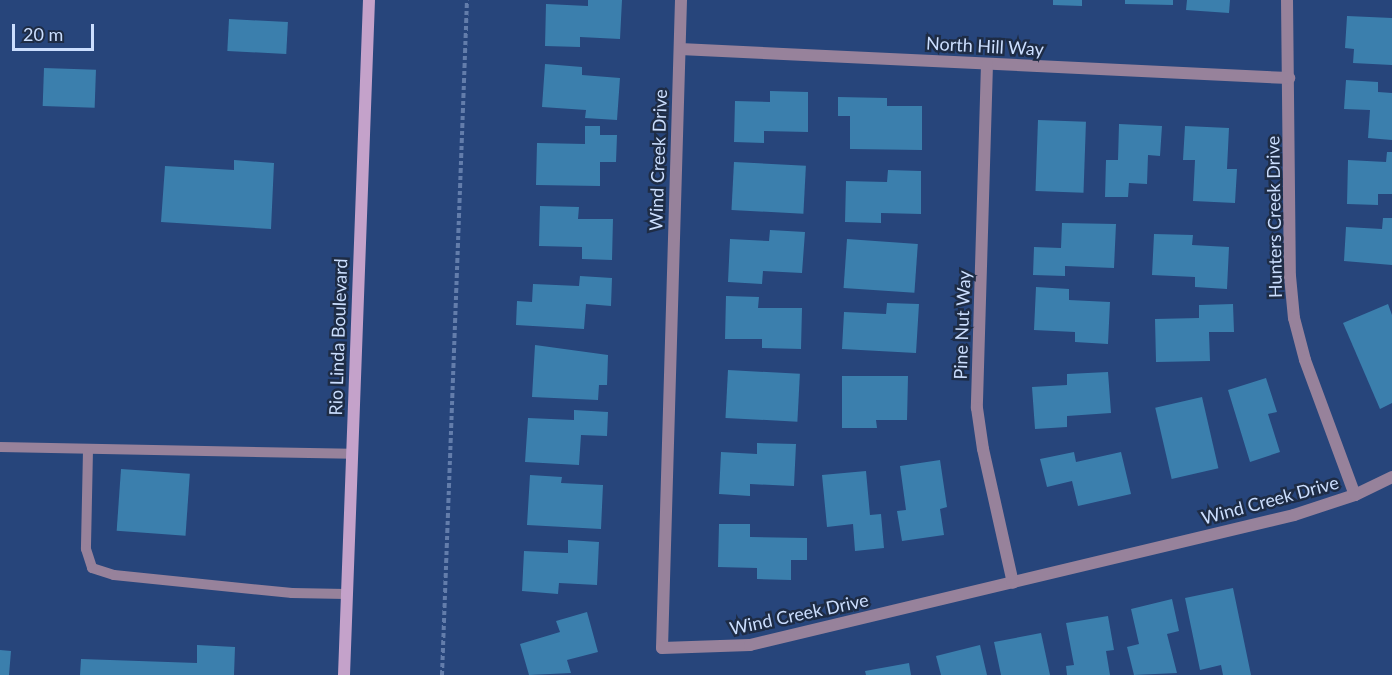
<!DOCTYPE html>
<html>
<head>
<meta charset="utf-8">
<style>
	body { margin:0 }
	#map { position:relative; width:1392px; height:675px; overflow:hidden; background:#27457b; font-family:Lato,sans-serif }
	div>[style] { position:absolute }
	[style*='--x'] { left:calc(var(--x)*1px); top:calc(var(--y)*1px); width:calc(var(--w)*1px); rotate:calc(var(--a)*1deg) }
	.building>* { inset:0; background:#3b7fad; transform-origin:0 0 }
	.path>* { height:4px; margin-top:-2px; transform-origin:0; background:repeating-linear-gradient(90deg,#637dab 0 4.5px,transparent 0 7.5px) }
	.lane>* { height:10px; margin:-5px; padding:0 5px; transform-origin:5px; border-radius:5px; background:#97829b }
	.street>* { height:12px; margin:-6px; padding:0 6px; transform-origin:6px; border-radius:6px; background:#97829b }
	.secondary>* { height:12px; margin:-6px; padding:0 6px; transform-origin:6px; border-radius:6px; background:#c4a2ca }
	span { translate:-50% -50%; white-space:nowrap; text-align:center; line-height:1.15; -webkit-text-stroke:5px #1e2c45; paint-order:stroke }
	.street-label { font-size:18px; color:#cbdefe }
	.scale { position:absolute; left:12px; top:24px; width:82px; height:27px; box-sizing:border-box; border:3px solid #cbdefe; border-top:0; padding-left:8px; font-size:18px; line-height:21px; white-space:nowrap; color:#cbdefe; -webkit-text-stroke:4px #1e2c45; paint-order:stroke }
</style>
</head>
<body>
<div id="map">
	<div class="building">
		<i style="clip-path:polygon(588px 0,622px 0,620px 39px,580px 37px,580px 47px,545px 46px,546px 4px,588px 6px)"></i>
		<i style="clip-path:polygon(1053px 0,1082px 0,1082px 6px,1053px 5px)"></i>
		<i style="clip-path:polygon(1125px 0,1173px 0,1173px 5px,1125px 4px)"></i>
		<i style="clip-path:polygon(1187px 0,1230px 0,1229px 13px,1186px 10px)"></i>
		<i style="clip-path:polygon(1347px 16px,1392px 18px,1392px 65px,1353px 63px,1354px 49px,1345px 48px)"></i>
		<i style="left:229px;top:19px;width:59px;height:32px;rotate:3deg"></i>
		<i style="clip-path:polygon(545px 64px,582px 67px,582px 75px,620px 78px,617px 120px,585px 118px,586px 110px,542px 107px)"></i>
		<i style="left:44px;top:68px;width:52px;height:38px;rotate:2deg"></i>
		<i style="clip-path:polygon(1346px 80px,1378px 82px,1378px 92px,1392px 93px,1392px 140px,1368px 138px,1370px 110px,1344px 109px)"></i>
		<i style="clip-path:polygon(770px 91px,808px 92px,808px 132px,764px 131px,764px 143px,734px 142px,735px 101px,770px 102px)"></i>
		<i style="clip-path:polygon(838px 97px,887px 98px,887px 106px,922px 106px,922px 150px,850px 149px,850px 116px,838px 116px)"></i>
		<i style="left:1038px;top:120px;width:48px;height:71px;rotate:2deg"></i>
		<i style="clip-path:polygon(1119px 124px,1162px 126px,1160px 156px,1148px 155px,1147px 184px,1129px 183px,1128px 197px,1105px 197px,1106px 160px,1118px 160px)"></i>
		<i style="clip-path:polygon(585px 126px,600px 126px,600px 135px,617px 135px,616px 162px,600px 162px,600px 186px,536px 185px,537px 143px,585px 144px)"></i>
		<i style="clip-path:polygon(1185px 126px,1229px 128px,1227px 169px,1237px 169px,1235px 203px,1193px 201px,1195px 160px,1183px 160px)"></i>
		<i style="clip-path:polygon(1387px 152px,1392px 152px,1392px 194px,1378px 194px,1378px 205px,1347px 204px,1348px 160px,1386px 162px)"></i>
		<i style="clip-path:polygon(234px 160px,274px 163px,271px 229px,161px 222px,165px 166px,234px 170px)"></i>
		<i style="left:734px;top:162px;width:72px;height:48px;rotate:3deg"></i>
		<i style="clip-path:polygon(888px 170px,921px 171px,921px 214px,881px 213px,881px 223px,845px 222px,846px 181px,887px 182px)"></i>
		<i style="clip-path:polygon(540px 206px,579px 207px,578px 219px,613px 219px,612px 260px,582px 259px,582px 247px,539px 246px)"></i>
		<i style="clip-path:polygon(1383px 218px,1392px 218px,1392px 265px,1344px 261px,1346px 227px,1382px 229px)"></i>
		<i style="clip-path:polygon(1062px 223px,1116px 224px,1114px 268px,1065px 266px,1065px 276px,1033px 275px,1034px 247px,1061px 248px)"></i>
		<i style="clip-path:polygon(770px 230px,805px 232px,802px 273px,763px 271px,762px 284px,728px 282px,730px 239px,769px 241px)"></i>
		<i style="clip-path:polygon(1154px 234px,1193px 235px,1192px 245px,1229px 247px,1227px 289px,1195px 287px,1195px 277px,1152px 275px)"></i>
		<i style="left:847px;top:239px;width:71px;height:49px;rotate:4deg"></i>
		<i style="clip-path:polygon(580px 276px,612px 278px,611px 306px,586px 304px,584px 329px,516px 325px,517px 301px,532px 302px,533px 284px,579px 286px)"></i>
		<i style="clip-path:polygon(1036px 287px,1069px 289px,1069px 300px,1110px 302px,1108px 344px,1075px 342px,1075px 332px,1034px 330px)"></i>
		<i style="clip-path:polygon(726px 296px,759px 297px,758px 308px,802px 308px,801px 349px,762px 348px,762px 339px,725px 339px)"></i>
		<i style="clip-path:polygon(887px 303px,919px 304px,916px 353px,842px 349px,844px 312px,886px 314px)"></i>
		<i style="clip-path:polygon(1233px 304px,1234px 332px,1209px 332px,1210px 361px,1156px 362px,1155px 319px,1199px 318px,1199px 305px)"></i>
		<i style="clip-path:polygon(1388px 304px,1392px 315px,1392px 403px,1380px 409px,1343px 323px)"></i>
		<i style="clip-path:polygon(535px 345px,608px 355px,607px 385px,599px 385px,598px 400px,532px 397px)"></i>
		<i style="left:728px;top:370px;width:72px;height:48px;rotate:3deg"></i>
		<i style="clip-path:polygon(1108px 372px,1111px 413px,1067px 416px,1067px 427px,1035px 429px,1032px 387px,1067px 385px,1067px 374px)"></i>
		<i style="clip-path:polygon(842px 376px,908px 376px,907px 420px,876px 420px,877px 428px,842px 428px)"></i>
		<i style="clip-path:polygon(1266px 378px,1277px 412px,1268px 414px,1280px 452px,1250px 462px,1228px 390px)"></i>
		<i style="left:1202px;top:397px;width:73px;height:48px;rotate:77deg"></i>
		<i style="clip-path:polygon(574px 410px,608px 412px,607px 436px,581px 435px,579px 465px,525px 462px,528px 418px,574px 420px)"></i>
		<i style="clip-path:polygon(757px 443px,796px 444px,794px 486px,750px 484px,750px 496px,719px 494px,721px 452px,757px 454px)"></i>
		<i style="clip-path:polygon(1074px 452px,1076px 462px,1121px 452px,1131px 494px,1078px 506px,1072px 481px,1047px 487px,1040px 459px)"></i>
		<i style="clip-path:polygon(940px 460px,947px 507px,940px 509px,944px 535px,902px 541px,897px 511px,906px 510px,900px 466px)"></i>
		<i style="left:121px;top:469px;width:69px;height:62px;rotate:4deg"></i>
		<i style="clip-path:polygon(866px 471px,870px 515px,881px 514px,884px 548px,855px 551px,853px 524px,827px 527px,822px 475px)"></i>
		<i style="clip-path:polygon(530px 475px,562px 477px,561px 483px,603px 485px,601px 529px,527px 525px)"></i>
		<i style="clip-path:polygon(719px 524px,750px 524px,750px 537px,807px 538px,807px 560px,791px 560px,791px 580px,757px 579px,757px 568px,718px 567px)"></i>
		<i style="clip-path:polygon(568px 540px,599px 542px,597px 585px,559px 583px,558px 594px,522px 591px,524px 551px,568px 553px)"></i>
		<i style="clip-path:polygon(1233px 588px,1251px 675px,1223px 675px,1221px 665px,1200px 670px,1185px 598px)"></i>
		<i style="clip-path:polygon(1172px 599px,1179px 631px,1167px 634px,1177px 673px,1134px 675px,1127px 647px,1139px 644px,1131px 609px)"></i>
		<i style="clip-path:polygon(587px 612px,598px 652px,567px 660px,571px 673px,529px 675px,520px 644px,560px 632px,556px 621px)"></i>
		<i style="clip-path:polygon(1108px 616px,1114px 650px,1106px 651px,1110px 675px,1067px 675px,1066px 666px,1074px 665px,1066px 623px)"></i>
		<i style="clip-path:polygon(1041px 633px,1050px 675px,1001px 675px,994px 642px)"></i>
		<i style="clip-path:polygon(197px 645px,235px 647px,234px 675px,80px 675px,81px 659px,197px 663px)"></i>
		<i style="clip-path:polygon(980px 645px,987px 675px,941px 675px,936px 656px)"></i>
		<i style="clip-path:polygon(0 650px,11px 651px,9px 675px,0 675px)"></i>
		<i style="clip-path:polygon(909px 663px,911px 675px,866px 675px,865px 671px)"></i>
	</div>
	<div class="path">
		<i style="--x:442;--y:675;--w:675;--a:-87.88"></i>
	</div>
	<div class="lane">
		<i style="--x:0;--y:447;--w:351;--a:1.1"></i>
		<i style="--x:88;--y:450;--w:99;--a:91.2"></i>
		<i style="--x:86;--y:549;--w:20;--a:72"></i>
		<i style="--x:92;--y:568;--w:23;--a:18"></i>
		<i style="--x:114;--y:575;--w:179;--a:5.8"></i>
		<i style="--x:292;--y:593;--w:54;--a:1.1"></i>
	</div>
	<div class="street">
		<i style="--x:681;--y:0;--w:648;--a:91.68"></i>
		<i style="--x:662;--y:648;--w:88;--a:-2"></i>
		<i style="--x:750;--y:645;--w:559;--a:-13.44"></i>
		<i style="--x:1294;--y:515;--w:64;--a:-18.2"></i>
		<i style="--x:1355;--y:495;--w:41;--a:-25.9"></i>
		<i style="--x:1287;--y:0;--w:276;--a:89.4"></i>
		<i style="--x:1290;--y:276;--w:42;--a:84.6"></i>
		<i style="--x:1294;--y:318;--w:43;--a:75.3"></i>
		<i style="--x:1305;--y:360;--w:144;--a:69.7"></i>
		<i style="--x:680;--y:49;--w:610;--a:2.73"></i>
		<i style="--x:987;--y:64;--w:344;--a:91.7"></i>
		<i style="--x:977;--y:408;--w:41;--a:81.7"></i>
		<i style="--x:983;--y:449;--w:137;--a:77.4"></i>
	</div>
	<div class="secondary">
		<i style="--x:344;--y:675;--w:675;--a:-87.88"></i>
	</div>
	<div class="street-label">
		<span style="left:985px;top:46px;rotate:3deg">North Hill Way</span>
		<span style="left:658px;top:160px;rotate:-88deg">Wind Creek Drive</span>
		<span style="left:1274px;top:217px;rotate:-91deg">Hunters Creek Drive</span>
		<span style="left:962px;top:325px;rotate:-88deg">Pine Nut Way</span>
		<span style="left:338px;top:337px;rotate:-88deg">Rio Linda Boulevard</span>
		<span style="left:1270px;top:500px;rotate:-15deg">Wind Creek Drive</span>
		<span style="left:799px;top:614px;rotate:-12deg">Wind Creek Drive</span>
	</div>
	<div class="scale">20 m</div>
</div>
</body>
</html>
